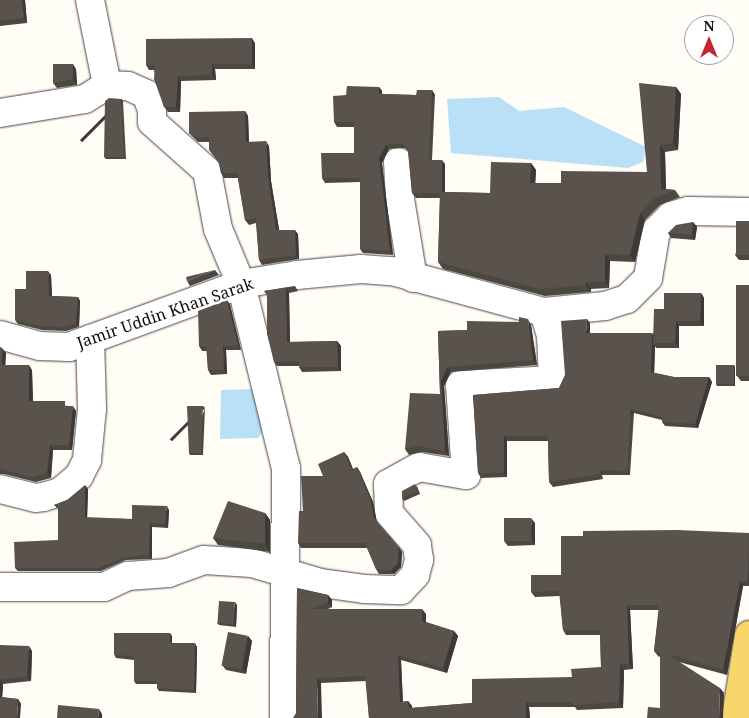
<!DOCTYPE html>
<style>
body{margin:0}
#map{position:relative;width:749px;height:718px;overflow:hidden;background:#fffdf5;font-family:"Noto Serif",serif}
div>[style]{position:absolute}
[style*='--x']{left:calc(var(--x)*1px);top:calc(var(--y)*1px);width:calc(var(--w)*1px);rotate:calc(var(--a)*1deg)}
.water>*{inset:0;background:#b9e0f7}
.roads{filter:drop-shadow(0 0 1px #444) drop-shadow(0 0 1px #444)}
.minor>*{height:28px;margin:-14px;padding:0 14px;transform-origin:14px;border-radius:14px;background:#fff}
.major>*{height:28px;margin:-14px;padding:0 14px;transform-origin:14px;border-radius:14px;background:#f9d66b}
.wall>*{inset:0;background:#4d4742}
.shaded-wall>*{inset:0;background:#3f3936;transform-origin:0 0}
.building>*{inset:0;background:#5a524d;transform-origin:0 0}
span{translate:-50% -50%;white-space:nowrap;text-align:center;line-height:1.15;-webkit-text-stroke:5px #fff;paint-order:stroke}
.street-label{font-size:16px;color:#111}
.north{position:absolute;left:684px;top:15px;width:50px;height:50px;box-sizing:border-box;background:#fff;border:1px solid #a0a0a0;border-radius:50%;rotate:0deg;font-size:14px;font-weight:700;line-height:20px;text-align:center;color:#111}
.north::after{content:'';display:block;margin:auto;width:18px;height:22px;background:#c4262e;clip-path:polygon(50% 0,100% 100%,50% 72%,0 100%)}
</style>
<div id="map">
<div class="water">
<div style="clip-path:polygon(499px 97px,519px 111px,564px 107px,646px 147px,643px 162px,628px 168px,451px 153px,447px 99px)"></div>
<div style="clip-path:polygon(258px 389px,262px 433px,258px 438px,220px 439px,221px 390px)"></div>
</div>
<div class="roads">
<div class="minor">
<div style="--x:90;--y:0;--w:87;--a:78.7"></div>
<div style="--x:107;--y:85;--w:21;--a:3"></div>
<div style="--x:128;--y:86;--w:20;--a:24"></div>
<div style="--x:146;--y:94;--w:17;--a:69"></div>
<div style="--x:152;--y:110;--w:12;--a:90"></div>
<div style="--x:152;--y:122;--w:74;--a:41.7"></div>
<div style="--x:207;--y:171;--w:59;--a:79.3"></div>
<div style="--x:218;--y:229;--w:60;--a:67.3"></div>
<div style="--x:241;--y:284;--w:189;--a:76.3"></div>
<div style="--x:286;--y:468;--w:250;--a:90.5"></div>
<div style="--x:0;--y:113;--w:86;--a:-9.4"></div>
<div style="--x:85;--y:99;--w:26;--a:-32"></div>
<div style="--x:398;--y:162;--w:37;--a:87"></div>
<div style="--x:400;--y:199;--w:80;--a:80.7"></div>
<div style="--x:0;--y:335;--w:41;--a:15.4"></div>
<div style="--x:40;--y:346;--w:29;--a:2"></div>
<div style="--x:69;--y:347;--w:183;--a:-20.1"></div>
<div style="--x:241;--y:284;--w:57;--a:-9.1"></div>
<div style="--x:297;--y:275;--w:64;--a:-5.4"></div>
<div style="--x:361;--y:269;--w:31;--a:4"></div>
<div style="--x:392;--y:271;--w:157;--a:15.1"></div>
<div style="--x:544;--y:312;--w:61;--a:-5.6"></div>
<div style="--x:605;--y:306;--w:23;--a:-18"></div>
<div style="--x:627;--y:299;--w:30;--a:-45"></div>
<div style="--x:648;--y:278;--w:48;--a:-80.3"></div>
<div style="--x:656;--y:231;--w:21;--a:-45"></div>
<div style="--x:671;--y:216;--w:18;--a:-16"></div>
<div style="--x:688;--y:211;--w:61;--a:0.9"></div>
<div style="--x:0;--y:489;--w:36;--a:14"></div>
<div style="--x:35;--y:498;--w:8;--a:-7"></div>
<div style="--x:43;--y:497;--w:18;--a:-16"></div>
<div style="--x:60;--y:492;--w:25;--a:-40"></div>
<div style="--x:79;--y:476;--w:18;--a:-63"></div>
<div style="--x:87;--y:460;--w:51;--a:-84.4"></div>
<div style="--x:92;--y:409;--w:70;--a:-91.6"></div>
<div style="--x:0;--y:587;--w:104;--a:0"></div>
<div style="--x:104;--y:587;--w:26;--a:-25"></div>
<div style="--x:128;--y:576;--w:40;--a:-4.3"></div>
<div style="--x:168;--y:573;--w:38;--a:-20"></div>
<div style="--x:204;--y:560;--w:48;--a:3.6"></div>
<div style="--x:252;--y:563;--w:72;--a:16.2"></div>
<div style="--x:321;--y:583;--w:43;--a:7.9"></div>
<div style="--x:364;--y:589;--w:37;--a:2"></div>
<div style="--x:401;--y:590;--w:21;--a:-47"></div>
<div style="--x:415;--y:575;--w:16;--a:-75"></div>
<div style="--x:419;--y:560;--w:15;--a:-98"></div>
<div style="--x:417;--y:545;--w:43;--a:-131.2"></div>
<div style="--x:389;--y:513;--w:29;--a:-92"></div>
<div style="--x:388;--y:484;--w:35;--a:-29"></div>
<div style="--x:419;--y:467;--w:48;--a:9.7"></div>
<div style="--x:466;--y:475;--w:90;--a:-93.8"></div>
<div style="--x:460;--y:385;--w:93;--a:-3.1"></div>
<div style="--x:553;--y:380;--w:44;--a:-92.6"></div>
<div style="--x:551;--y:336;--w:25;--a:-106"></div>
</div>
<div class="major">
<div style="--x:736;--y:718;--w:84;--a:-81.1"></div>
</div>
</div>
<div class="wall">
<div style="clip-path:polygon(0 0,25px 0,27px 23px,0 26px)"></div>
<div style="clip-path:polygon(255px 43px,255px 69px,215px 69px,216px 80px,181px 81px,180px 112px,168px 112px,164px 107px,154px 70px,149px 70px,146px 65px)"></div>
<div style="clip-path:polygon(76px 69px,77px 85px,57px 88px,53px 83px)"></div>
<div style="clip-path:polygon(379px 87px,382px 91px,382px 94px,416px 95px,432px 90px,435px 95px,432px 160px,445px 164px,445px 192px,490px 193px,531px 163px,536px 170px,535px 183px,561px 183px,647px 172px,676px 87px,681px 94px,678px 150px,665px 152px,666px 189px,675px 190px,680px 197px,660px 205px,645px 220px,635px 262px,610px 261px,609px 288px,591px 289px,591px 292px,545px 296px,443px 269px,438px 262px,440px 198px,416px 198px,412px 193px,408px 151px,405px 148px,389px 149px,382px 163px,393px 255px,363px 253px,360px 249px,360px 182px,325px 183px,322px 178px,354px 153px,354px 127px,337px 127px,334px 122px,346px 95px)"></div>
<div style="clip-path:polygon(121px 99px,123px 101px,126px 159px,106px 159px,104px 157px)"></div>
<div style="clip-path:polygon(245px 111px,248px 116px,249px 142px,269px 146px,271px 181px,279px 230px,298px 234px,299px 259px,262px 265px,259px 260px,256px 223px,249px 225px,245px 220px,238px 178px,224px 178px,221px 173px,219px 164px,209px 142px,198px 142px,189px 133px)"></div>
<div style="clip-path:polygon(749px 221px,749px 260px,739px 260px,735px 255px)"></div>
<div style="clip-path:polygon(693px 222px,697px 227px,695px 240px,671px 238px,668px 233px)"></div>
<div style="clip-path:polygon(215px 270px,219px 275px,190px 286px,187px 281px)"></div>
<div style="clip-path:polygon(51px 275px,52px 296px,78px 297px,80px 301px,79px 327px,66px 331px,42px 330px,18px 324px,15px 320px,26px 289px)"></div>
<div style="clip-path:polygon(749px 285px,749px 381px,741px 381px,737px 376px)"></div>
<div style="clip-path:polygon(295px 286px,298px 291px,289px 293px,290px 342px,337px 341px,341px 346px,341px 371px,302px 372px,299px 367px,299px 366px,277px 366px,274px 362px,267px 295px,264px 291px)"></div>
<div style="clip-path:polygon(701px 293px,704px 298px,704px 326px,679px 326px,679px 348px,656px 348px,655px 346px,654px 373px,674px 377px,709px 377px,712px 382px,698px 428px,665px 426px,662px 422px,662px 420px,634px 413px,630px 475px,602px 475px,603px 479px,553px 487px,549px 482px,548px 441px,507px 441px,507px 477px,481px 478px,478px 473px,473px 395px,559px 388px,590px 323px,590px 333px,653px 334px,664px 309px)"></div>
<div style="clip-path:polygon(227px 300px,230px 305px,241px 350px,226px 350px,227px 374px,211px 375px,208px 370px,207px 351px,202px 351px,199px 346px)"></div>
<div style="clip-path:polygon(531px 325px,537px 365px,451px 372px,444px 386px,449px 456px,422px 452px,409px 455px,405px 449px,440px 394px,438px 331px,467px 330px)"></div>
<div style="clip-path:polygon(0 347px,6px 353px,5px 365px,32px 370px,33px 401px,68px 406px,76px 411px,72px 450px,53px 450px,51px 478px,36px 482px,4px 474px,0 474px)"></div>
<div style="clip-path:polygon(734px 365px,735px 367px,735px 386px,717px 386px,716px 384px)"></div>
<div style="clip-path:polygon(205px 408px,203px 455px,190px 455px,189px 453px)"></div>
<div style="clip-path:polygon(344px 452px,348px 457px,353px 469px,357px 467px,360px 472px,373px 502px,377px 522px,402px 552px,401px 567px,394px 574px,379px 574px,376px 569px,367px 548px,301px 548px,298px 543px,323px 476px)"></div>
<div style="clip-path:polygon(417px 486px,420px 494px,404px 501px,402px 498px)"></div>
<div style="clip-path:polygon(88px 489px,87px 518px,132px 519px,169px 510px,168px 528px,152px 527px,152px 559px,126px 560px,101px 571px,18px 571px,15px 568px,58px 540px,58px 509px,54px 505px,67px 500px)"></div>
<div style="clip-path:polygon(265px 513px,270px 520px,270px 552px,218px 545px,213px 538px)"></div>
<div style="clip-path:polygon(535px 523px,535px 545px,508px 546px,504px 541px)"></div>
<div style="clip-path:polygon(749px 533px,749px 586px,743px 586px,727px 675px,679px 662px,724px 693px,660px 708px,660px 657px,658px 656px,654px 651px,659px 610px,630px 610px,633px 669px,624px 670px,623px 708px,577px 710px,575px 707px,529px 707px,530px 718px,369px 718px,366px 681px,321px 683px,296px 713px,297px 588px,328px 595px,332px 600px,332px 607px,328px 609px,426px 614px,426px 622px,454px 631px,458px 636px,447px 673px,401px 660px,403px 702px,408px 701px,412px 706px,412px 708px,472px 703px,572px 677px,601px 667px,600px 635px,566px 635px,563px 630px,560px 596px,535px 597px,531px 592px,561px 575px)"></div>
<div style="clip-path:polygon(237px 605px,236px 627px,219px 625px,217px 623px)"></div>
<div style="clip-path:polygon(172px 636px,172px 643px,197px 647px,196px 693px,159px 691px,157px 688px,157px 684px,136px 684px,134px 681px,134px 660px,116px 658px,114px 654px)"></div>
<div style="clip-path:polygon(248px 636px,252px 641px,246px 674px,226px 670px,222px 665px)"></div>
<div style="clip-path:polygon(0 645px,32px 651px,31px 681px,3px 684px,2px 697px,18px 699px,21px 704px,0 718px)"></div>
</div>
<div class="shaded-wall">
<div style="clip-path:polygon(22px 0,25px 0,27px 23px,24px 18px)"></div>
<div style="clip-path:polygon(252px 38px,255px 43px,255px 69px,252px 64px)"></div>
<div style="clip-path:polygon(73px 64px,76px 69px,77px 85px,73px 79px)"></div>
<div style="clip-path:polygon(212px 64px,215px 69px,216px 80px,212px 75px)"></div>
<div style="clip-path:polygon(178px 76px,181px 81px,180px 112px,176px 107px)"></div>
<div style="clip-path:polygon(379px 87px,382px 91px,382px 99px,379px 94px)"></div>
<div style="clip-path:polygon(676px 87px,681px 94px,678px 150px,673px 143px)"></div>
<div style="left:432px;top:90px;width:6px;height:70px;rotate:59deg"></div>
<div style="left:121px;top:99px;width:3px;height:58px;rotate:45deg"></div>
<div style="clip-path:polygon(245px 111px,248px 116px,249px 147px,246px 142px)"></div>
<div style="clip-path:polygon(266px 141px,269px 146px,271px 181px,280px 235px,276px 230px,268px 176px)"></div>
<div style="clip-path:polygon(386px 145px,389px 149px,382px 163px,393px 255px,390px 251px,379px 158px)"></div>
<div style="clip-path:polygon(660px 145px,665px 152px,666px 194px,661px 189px)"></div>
<div style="clip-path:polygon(442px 160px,445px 164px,445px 198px,442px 193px)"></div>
<div style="clip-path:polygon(531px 163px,536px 170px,535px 190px,530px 183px)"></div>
<div style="clip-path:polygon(640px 213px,645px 220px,635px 262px,630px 255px)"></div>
<div style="clip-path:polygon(693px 222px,697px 227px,695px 240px,692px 235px)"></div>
<div style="clip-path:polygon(295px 230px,298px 234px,299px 259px,296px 255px)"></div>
<div style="clip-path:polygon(605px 254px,610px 261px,609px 288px,605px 281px)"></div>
<div style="clip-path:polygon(48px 271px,51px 275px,52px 300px,49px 296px)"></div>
<div style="clip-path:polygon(586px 282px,591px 289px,591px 292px,586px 285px)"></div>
<div style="clip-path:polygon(286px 288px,289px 293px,290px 347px,287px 342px)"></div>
<div style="clip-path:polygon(701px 293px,704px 298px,704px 326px,700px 321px)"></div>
<div style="clip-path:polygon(78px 297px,80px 301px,79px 327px,76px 323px)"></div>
<div style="clip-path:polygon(227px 300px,230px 305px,241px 350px,238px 345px)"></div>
<div style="clip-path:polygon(528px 319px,531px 325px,537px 365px,533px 360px)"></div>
<div style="clip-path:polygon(587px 319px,590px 323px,590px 337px,586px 333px)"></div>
<div style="clip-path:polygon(676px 321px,679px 326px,679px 348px,675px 343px)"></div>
<div style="clip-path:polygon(652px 333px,655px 337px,653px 343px,655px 346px,654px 377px,651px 372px)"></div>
<div style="clip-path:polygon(337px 341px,341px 346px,341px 371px,338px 367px)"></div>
<div style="clip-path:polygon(223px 346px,226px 350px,227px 374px,224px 370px)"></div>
<div style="clip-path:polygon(2px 348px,6px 353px,5px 370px,2px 365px)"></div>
<div style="clip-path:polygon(29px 365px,32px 370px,33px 406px,29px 401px)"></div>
<div style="clip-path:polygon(734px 365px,735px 367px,735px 386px,734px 384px)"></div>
<div style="clip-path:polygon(447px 367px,451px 372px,444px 386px,449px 456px,445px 451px,441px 381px)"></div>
<div style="clip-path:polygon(709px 377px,712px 382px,698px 428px,695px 424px)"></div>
<div style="clip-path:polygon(73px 406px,76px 411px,72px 450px,69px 445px)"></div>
<div style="left:203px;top:406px;width:3px;height:47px;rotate:45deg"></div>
<div style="left:631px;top:409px;width:5px;height:62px;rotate:53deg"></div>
<div style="clip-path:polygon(504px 436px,507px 441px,507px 477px,504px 473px)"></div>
<div style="clip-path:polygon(50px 445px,53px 450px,51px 478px,47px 473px)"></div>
<div style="clip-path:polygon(344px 452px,348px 457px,355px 474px,352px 470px)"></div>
<div style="clip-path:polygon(357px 467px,360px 472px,373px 502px,377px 523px,374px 518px)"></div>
<div style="clip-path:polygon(85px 485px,88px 489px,87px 521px,85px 517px)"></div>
<div style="clip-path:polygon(167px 506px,169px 510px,168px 528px,165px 524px)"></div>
<div style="clip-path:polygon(265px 513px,270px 520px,270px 552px,265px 544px)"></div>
<div style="clip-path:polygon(531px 518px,535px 523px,535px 545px,532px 540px)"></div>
<div style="clip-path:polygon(150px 523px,152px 527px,152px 559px,149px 555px)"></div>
<div style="clip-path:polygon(399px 547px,402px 552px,401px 567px,394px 574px,391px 570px)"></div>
<div style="clip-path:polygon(749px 552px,749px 583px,748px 581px)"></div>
<div style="clip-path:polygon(740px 581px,743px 586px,727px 675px,723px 670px)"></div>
<div style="clip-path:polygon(328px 595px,332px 600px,332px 607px,328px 602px)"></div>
<div style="clip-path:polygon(235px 602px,237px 605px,236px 627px,234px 624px)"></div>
<div style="clip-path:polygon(627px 605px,630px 610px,633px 669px,629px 664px)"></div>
<div style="clip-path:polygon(422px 609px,426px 614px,426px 627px,422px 621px)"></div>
<div style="clip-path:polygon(454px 631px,458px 636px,447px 673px,443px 668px)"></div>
<div style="clip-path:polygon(170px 633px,172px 636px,172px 646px,170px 643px)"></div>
<div style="clip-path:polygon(248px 636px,252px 641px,246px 674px,243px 668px)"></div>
<div style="clip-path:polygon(195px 643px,197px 647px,196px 693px,194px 690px)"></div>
<div style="clip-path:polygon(29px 646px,32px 651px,31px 681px,27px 676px)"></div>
<div style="clip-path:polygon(398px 655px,401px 660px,403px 707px,400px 702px)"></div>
<div style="clip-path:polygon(620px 664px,624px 670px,623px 708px,619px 702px)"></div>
<div style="clip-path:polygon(317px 678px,321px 683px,322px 718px,318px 718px)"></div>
<div style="clip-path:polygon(0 680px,3px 684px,2px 702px,0 699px)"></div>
<div style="clip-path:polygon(720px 688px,724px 693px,723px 718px,719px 718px)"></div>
<div style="clip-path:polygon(18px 699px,21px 704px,20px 718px,17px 718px)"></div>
<div style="clip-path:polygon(408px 701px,412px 706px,413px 714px,409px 708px)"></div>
<div style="clip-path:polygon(526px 702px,529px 707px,530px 718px,526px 718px)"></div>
<div style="clip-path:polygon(99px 709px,102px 714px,102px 718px,98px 718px)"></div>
</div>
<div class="building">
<div style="clip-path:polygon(0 0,22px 0,24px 18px,0 21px)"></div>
<div style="clip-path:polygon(252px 38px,252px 64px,212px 64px,212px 75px,178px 76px,176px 107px,164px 107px,154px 79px,155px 65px,146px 65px,146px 39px)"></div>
<div style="clip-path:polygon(53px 64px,73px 64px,73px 79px,53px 83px)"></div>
<div style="clip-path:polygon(639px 83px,676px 87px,673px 143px,660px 145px,661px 189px,675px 190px,655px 198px,640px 213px,630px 255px,605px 254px,605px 281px,586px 282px,586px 285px,540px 289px,438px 262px,440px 192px,490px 193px,491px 162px,531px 163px,530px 183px,561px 183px,561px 171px,647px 172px)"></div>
<div style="clip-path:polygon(347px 86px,379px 87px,379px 94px,416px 95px,417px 90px,432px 90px,429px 160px,442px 160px,442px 192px,440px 192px,440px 193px,412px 193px,408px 149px,401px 143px,386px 145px,379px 158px,390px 251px,360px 249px,360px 178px,322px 178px,321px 153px,354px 153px,354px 122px,334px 122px,333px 96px,346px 95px)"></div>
<div style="clip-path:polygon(109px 98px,121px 99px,124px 157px,104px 157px,105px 101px)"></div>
<div style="clip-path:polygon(245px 111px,246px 142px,266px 141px,268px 176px,276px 230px,295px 230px,296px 255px,259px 260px,256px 218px,245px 220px,237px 173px,221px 173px,219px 163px,209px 150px,209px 137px,195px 137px,189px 133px,189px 112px)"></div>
<div style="left:749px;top:221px;width:34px;height:13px;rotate:90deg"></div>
<div style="clip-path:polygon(693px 222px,692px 235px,668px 233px,676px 225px)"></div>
<div style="clip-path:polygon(215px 270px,187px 281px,186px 277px)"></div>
<div style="clip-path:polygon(26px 271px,48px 271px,49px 296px,78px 297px,76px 323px,64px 327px,40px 326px,15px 320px,15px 289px,26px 289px)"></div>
<div style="left:736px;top:285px;width:13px;height:91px"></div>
<div style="clip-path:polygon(295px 286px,286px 288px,287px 342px,337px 341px,338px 367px,299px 367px,299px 361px,274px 362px,267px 334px,267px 291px,264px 291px)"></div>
<div style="clip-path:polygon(664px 293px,701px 293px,700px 321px,676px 321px,675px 343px,653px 343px,654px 309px,664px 309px)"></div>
<div style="clip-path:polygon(227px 300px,238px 345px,223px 346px,224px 370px,208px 370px,206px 346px,199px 346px,198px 311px)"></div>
<div style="clip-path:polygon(519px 317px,528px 319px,533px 360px,447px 367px,441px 381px,445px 451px,418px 446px,405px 449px,410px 393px,440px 394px,438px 331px,467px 330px,467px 321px,519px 322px)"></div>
<div style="clip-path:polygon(587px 319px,586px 333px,652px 333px,651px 372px,674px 377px,709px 377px,695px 424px,662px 422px,662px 417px,631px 409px,627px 471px,599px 470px,600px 474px,549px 482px,548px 436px,504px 436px,504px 473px,478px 473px,473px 395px,559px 388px,565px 375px,561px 321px)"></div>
<div style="clip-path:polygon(0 347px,2px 348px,2px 365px,29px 365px,29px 401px,65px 401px,65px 406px,73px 406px,69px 445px,50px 445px,47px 473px,32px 477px,0 469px)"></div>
<div style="left:716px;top:365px;width:18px;height:19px"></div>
<div style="clip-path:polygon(187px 406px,203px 406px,201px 453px,189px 453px)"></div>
<div style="clip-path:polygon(344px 452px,352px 470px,357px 467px,370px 498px,374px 518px,399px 547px,398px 563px,391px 570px,376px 569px,365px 543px,298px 543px,299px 511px,303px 511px,301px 476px,323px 476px,318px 464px)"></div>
<div style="clip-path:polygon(415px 484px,418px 491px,402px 498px,402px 491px)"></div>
<div style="clip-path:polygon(85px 485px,85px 517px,132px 519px,132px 505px,167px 506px,165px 524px,150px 523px,149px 555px,124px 557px,98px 568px,15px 568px,14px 542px,58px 540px,58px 505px,54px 505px,67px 500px)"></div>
<div style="clip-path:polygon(228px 501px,265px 513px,265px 544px,213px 538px)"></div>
<div style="left:504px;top:518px;width:27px;height:23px"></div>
<div style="clip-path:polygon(677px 530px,749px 533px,748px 581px,740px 581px,723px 670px,667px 654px,720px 688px,719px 718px,647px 718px,648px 707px,660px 708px,660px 652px,654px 651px,659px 605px,627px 605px,629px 664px,620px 664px,619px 702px,573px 705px,573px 702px,526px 702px,526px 718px,369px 718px,365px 676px,317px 678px,318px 718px,293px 718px,296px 713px,297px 588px,328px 595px,328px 602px,310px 609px,422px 609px,422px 621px,454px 631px,443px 668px,398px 655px,400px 702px,408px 701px,409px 708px,472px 703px,472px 679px,572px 677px,571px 669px,601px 667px,600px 630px,563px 630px,559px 591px,531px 592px,531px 575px,561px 575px,561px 536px,583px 536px,583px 531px)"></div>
<div style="left:219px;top:601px;width:16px;height:22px;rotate:4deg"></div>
<div style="left:228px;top:632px;width:20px;height:34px;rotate:11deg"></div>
<div style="clip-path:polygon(114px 633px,170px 633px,170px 643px,195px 643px,194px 690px,157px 688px,157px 681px,134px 681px,134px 657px,114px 654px)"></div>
<div style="clip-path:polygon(0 645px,29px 646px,27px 676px,0 680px)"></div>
<div style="clip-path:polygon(0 697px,18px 699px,17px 718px,19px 718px,0 718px)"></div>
<div style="clip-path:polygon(58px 705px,99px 709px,98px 718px,57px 718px)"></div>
</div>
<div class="street-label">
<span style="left:165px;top:313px;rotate:-19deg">Jamir Uddin Khan Sarak</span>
</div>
<div class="north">N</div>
</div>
